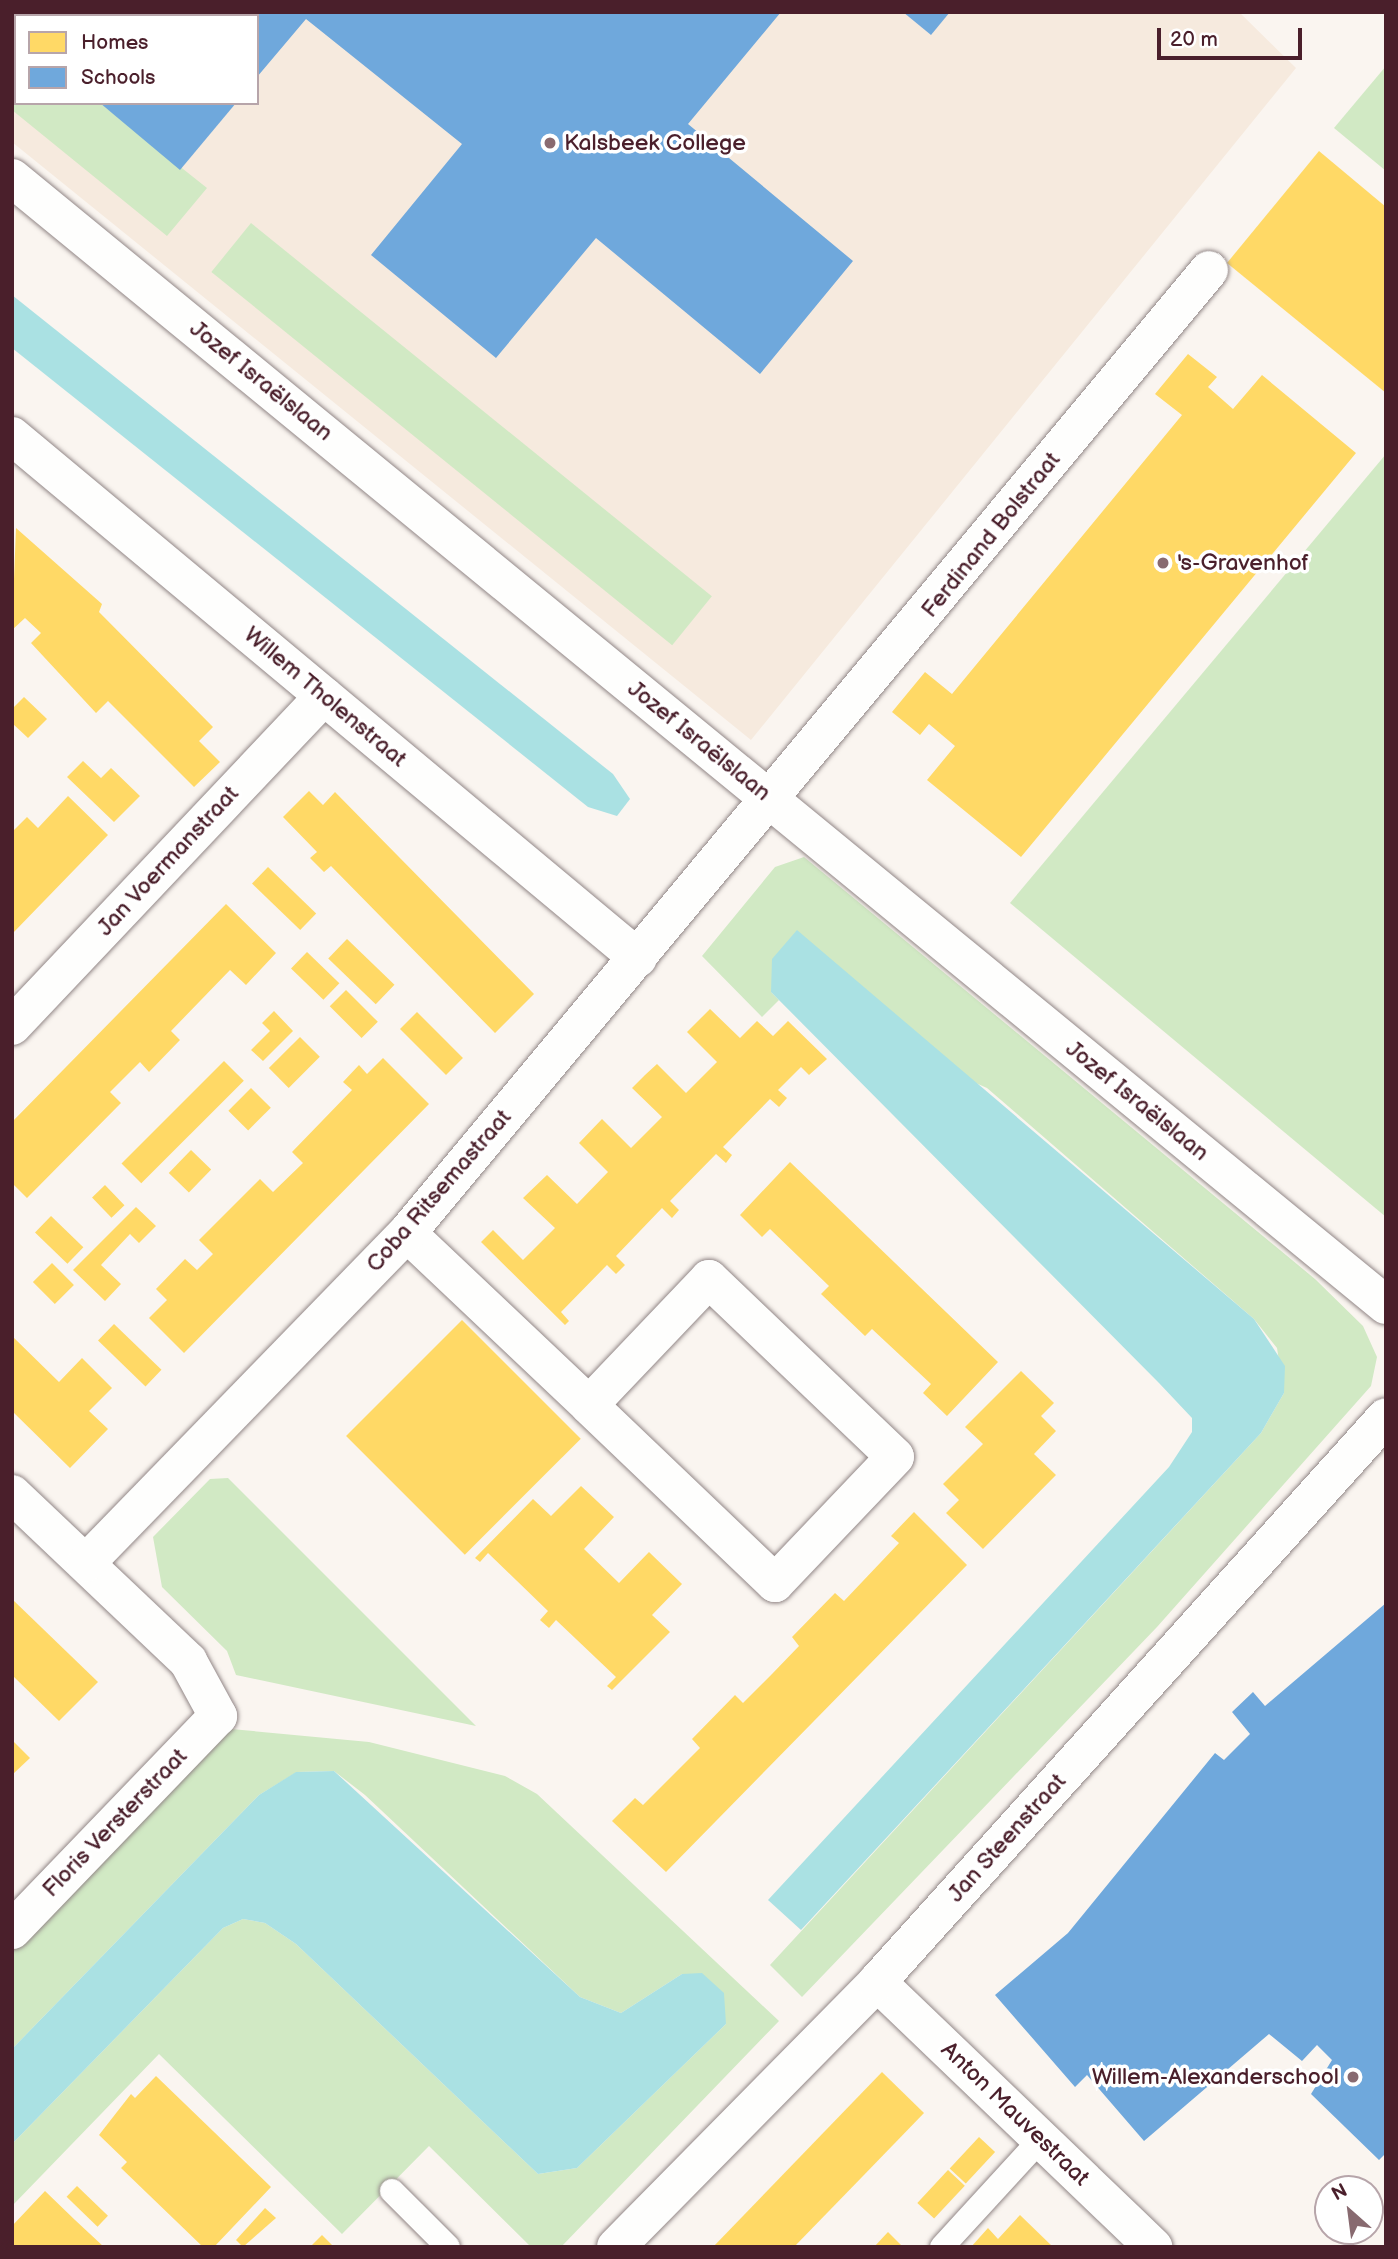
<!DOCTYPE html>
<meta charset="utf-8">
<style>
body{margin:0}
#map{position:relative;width:1398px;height:2259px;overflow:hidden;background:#faf5f0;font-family:"Balsamiq Sans",sans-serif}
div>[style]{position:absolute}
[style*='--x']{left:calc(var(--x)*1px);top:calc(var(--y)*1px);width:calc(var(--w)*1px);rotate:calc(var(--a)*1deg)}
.built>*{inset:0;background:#f6eade}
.green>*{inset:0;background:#d1e9c4;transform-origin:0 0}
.water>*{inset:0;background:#aae1e3}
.homes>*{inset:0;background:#ffd966;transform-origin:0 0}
.schools>*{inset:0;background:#6fa8dc}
.roads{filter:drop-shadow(0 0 2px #928787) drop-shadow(0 0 2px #928787)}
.service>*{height:24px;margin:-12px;padding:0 12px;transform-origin:12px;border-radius:12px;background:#fefefd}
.minor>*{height:38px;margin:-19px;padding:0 19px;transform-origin:19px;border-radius:19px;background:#fefefd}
.dots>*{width:19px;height:19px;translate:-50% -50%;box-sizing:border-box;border:4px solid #fff;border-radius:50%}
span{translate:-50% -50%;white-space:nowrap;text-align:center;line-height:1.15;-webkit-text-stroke:7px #fff;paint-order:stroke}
.poi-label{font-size:23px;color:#4a1f2b}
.left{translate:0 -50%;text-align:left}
.right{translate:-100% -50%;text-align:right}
.street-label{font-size:23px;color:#4a1f2b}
.frame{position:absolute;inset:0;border:14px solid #4a1f2b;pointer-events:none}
.legend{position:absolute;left:14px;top:14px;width:245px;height:91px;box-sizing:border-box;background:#fff;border:2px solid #b7a5aa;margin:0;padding:9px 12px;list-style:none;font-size:21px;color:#4a1f2b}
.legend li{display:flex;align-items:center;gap:14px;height:35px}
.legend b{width:35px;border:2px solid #b7a5aa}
.north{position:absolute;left:1314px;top:2175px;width:70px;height:70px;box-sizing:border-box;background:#fff;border:2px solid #b7a5aa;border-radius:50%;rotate:332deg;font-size:19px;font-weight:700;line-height:28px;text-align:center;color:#4a1f2b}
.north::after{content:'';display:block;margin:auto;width:24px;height:32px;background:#886a70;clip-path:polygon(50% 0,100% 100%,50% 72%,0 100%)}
.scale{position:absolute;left:1157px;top:28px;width:145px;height:32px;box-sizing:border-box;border:4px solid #4a1f2b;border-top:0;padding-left:9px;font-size:21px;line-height:24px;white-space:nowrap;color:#4a1f2b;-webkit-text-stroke:5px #fff;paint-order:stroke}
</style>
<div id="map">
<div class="built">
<div style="clip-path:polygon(evenodd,12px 12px,1239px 12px,1296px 68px,751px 740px,12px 142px,12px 12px,16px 16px,257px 16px,257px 103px,16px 103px,16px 16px)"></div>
</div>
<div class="green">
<div style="clip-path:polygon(12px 31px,16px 103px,100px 103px,207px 188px,167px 236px,12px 110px)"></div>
<div style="clip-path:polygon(1386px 66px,1386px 171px,1334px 128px)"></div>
<div style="left:251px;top:223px;width:593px;height:63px;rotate:39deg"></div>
<div style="clip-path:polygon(1386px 454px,1386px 1217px,1010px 903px)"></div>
<div style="clip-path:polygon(804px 857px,1315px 1279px,1363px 1326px,1377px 1357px,1371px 1386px,1157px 1627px,802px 1997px,770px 1965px,1261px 1433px,1284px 1393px,1277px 1348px,1254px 1319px,987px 1088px,771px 992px,779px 1000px,762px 1017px,702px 956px,775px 867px)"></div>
<div style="clip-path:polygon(228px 1478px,476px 1726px,236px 1675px,227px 1651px,162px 1587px,153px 1537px,210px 1479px)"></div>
<div style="clip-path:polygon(231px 1729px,369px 1742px,505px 1776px,537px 1794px,779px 2021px,561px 2247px,531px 2247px,429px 2146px,342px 2234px,159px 2054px,12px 2206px,12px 2144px,223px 1928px,243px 1919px,265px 1923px,296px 1944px,538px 2174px,577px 2168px,726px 2024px,682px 1974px,621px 2013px,580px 1997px,365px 1795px,334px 1771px,297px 1772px,259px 1795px,12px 2049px,12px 1951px)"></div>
</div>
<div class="water">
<div style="clip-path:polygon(12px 295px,613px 774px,630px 799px,617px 816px,588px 807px,12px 348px)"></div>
<div style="clip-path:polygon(797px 930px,1254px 1319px,1285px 1366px,1284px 1393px,1261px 1433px,801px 1930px,768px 1900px,1169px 1467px,1192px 1432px,1192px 1418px,1159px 1383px,771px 992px,772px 959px)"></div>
<div style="clip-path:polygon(334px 1771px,580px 1997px,621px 2013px,682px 1974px,702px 1973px,724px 1993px,726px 2024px,577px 2168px,538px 2174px,296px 1944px,265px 1923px,243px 1919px,223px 1928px,12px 2144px,12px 2049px,259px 1795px,296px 1772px)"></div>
</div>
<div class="homes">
<div style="clip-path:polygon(1319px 151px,1386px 207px,1386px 393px,1227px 263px)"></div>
<div style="clip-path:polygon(1188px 354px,1217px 377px,1208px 387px,1233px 409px,1262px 375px,1356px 453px,1021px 857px,927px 780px,955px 746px,929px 724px,920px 735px,892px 712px,925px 672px,952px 694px,1182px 415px,1155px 394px)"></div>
<div style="clip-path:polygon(16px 528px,102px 604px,99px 612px,213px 727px,199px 741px,220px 762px,194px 787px,108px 701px,96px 713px,31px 643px,41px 633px,25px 618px,12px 630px)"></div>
<div style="clip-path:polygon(24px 697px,47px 719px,28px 738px,12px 723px,12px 709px)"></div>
<div style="clip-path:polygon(83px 761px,101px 778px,111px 768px,140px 796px,114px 822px,67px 777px)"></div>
<div style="clip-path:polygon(309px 791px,323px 805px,335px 792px,534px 994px,495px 1033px,331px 866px,324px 872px,310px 858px,317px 852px,283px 817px)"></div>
<div style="clip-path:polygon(68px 796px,108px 835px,12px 934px,12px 832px,27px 817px,38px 828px)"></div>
<div style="left:268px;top:867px;width:67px;height:23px;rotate:44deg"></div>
<div style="clip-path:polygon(226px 904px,276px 953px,246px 985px,230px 970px,171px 1031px,180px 1040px,149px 1072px,140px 1062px,110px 1092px,121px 1103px,27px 1198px,12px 1183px,12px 1122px)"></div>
<div style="left:347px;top:939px;width:66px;height:27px;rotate:44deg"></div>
<div style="left:307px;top:952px;width:45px;height:23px;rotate:44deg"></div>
<div style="left:346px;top:990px;width:45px;height:23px;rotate:45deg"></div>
<div style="clip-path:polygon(710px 1009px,740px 1038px,757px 1021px,773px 1036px,788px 1021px,827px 1059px,809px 1075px,801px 1067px,778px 1090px,787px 1098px,779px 1107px,770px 1099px,723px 1147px,732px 1155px,726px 1163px,716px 1154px,670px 1201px,679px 1210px,672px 1218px,662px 1208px,616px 1256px,625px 1265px,616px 1274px,607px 1265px,561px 1312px,569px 1321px,565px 1325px,481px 1242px,493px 1230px,523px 1260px,555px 1228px,523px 1198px,547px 1175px,577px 1204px,608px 1172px,579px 1143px,602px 1119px,631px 1148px,662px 1117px,632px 1088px,645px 1075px,657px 1064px,686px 1093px,717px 1062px,687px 1032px)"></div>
<div style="clip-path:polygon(274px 1011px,293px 1031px,263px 1061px,251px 1050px,270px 1031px,262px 1023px)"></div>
<div style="left:417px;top:1012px;width:65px;height:24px;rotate:45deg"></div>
<div style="left:300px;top:1037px;width:28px;height:44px;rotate:45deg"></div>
<div style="clip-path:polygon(383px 1058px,429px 1104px,184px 1353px,149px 1318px,167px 1300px,156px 1289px,185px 1259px,197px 1270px,213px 1254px,199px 1240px,260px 1179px,273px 1192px,303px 1163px,292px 1152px,352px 1090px,343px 1082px,359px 1065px,367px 1074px)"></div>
<div style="left:224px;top:1061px;width:28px;height:145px;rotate:45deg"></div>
<div style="left:251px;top:1088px;width:28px;height:32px;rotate:45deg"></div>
<div style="left:191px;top:1150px;width:28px;height:32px;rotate:44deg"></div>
<div style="clip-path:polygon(790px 1162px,998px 1362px,947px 1416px,923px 1393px,931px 1384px,872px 1329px,865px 1336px,821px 1294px,829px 1286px,770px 1229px,762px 1237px,740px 1215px)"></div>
<div style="left:105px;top:1185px;width:28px;height:18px;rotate:46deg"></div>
<div style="clip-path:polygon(136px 1207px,156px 1226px,139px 1243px,130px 1234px,101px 1265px,121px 1284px,105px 1301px,73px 1270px)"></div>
<div style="left:51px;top:1216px;width:45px;height:23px;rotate:44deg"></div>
<div style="left:52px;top:1263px;width:31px;height:27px;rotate:45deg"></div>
<div style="left:462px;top:1320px;width:168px;height:164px;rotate:45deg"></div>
<div style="left:114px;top:1324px;width:66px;height:23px;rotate:44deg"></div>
<div style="clip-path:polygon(12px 1336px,59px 1382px,82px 1358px,112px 1388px,89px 1411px,108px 1429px,70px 1468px,12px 1411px)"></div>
<div style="clip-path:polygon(1021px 1371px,1054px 1403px,1041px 1416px,1056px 1431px,1034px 1454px,1056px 1475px,983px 1549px,946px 1513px,959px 1500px,943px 1484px,983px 1444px,965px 1427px)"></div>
<div style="clip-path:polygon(581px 1486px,614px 1517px,584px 1549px,619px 1583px,649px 1552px,682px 1584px,652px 1615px,670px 1632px,612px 1690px,607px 1686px,616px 1677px,556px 1620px,549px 1628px,540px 1620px,548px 1611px,488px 1553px,480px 1562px,475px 1558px,533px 1499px,551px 1516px)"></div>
<div style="clip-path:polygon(914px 1512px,967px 1565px,666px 1872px,612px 1821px,635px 1798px,643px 1805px,700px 1748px,692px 1739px,735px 1695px,743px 1703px,772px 1674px,799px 1646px,792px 1637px,835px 1593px,844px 1601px,899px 1543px,891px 1536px)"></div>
<div style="clip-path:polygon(12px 1599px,98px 1682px,59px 1721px,12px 1675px)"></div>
<div style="clip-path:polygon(12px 1740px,30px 1758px,12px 1775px)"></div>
<div style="clip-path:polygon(882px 2072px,924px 2113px,863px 2176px,794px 2247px,713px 2247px)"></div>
<div style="clip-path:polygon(156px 2076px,271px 2187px,214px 2247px,203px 2247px,121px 2168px,127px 2162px,99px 2135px,131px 2094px,135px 2098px)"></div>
<div style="left:979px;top:2137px;width:22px;height:43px;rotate:43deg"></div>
<div style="left:948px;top:2170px;width:23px;height:45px;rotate:43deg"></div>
<div style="left:77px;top:2186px;width:43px;height:15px;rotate:44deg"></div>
<div style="clip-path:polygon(45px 2191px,75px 2220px,104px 2247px,12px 2247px,12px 2226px)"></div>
<div style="clip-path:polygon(265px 2208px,276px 2218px,243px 2247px,236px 2240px)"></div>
<div style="clip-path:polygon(1020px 2215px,1053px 2247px,971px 2247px,988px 2228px,998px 2239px)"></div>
<div style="clip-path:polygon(888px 2232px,903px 2247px,874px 2247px)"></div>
<div style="clip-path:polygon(322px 2235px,334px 2247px,310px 2247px)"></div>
</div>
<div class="schools">
<div style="clip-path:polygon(16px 12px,781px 12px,688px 124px,853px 261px,760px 374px,596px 238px,496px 358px,371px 255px,462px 144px,306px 19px,257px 77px,257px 16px)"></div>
<div style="clip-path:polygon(903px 12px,950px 12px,931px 35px)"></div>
<div style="clip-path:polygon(100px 103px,236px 103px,180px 170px)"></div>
<div style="clip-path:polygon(1386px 1603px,1386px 2153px,1379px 2160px,1311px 2094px,1332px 2060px,1317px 2045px,1302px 2061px,1269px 2034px,1144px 2141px,1087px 2075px,1075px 2087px,995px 1995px,1068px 1933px,1215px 1753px,1224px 1760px,1250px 1734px,1232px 1712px,1253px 1692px,1265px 1706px)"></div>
</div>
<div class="roads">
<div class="service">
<div style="--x:392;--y:2191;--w:79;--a:45"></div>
<div style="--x:942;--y:2247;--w:147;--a:-47.5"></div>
</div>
<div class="minor">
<div style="--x:12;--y:178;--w:1777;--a:39.36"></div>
<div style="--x:12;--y:436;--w:815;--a:39.82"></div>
<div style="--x:12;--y:1026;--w:454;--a:-46.6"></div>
<div style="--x:407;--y:1233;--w:250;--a:43.4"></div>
<div style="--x:589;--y:1405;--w:174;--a:-46.4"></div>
<div style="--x:709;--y:1279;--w:257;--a:43.7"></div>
<div style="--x:895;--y:1457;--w:174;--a:133.6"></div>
<div style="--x:775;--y:1583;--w:257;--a:-136.3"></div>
<div style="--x:12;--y:1494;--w:243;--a:43.5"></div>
<div style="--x:188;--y:1661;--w:63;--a:61.4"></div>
<div style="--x:218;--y:1716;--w:297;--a:133.9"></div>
<div style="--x:86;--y:1563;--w:460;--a:-45.8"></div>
<div style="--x:407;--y:1233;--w:1253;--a:-50.21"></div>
<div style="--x:877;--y:1982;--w:383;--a:43.8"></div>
<div style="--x:616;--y:2247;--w:372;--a:-45.4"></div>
<div style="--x:877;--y:1982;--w:760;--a:-47.98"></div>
</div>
</div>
<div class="dots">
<div style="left:550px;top:143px;background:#886a70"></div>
<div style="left:1163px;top:563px;background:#886a70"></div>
<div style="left:1353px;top:2077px;background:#886a70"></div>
</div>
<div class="poi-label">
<span class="left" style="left:564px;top:143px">Kalsbeek College</span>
<span class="left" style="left:1177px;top:563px">'s-Gravenhof</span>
<span class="right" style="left:1339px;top:2077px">Willem-Alexanderschool</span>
</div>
<div class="street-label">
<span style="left:261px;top:381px;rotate:39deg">Jozef Israëlslaan</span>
<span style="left:991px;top:535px;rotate:-51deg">Ferdinand Bolstraat</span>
<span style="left:325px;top:697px;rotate:40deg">Willem Tholenstraat</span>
<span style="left:699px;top:741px;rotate:39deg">Jozef Israëlslaan</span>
<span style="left:168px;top:861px;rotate:-47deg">Jan Voermanstraat</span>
<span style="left:1137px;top:1101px;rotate:39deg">Jozef Israëlslaan</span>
<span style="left:439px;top:1191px;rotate:-49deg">Coba Ritsemastraat</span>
<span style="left:115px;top:1823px;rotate:-46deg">Floris Versterstraat</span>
<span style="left:1007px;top:1838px;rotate:-48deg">Jan Steenstraat</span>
<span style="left:1015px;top:2114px;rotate:44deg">Anton Mauvestraat</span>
</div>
<div class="frame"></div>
<ul class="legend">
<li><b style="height:19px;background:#ffd966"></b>Homes</li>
<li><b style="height:19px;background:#6fa8dc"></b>Schools</li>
</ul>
<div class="north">N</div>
<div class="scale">20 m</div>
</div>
